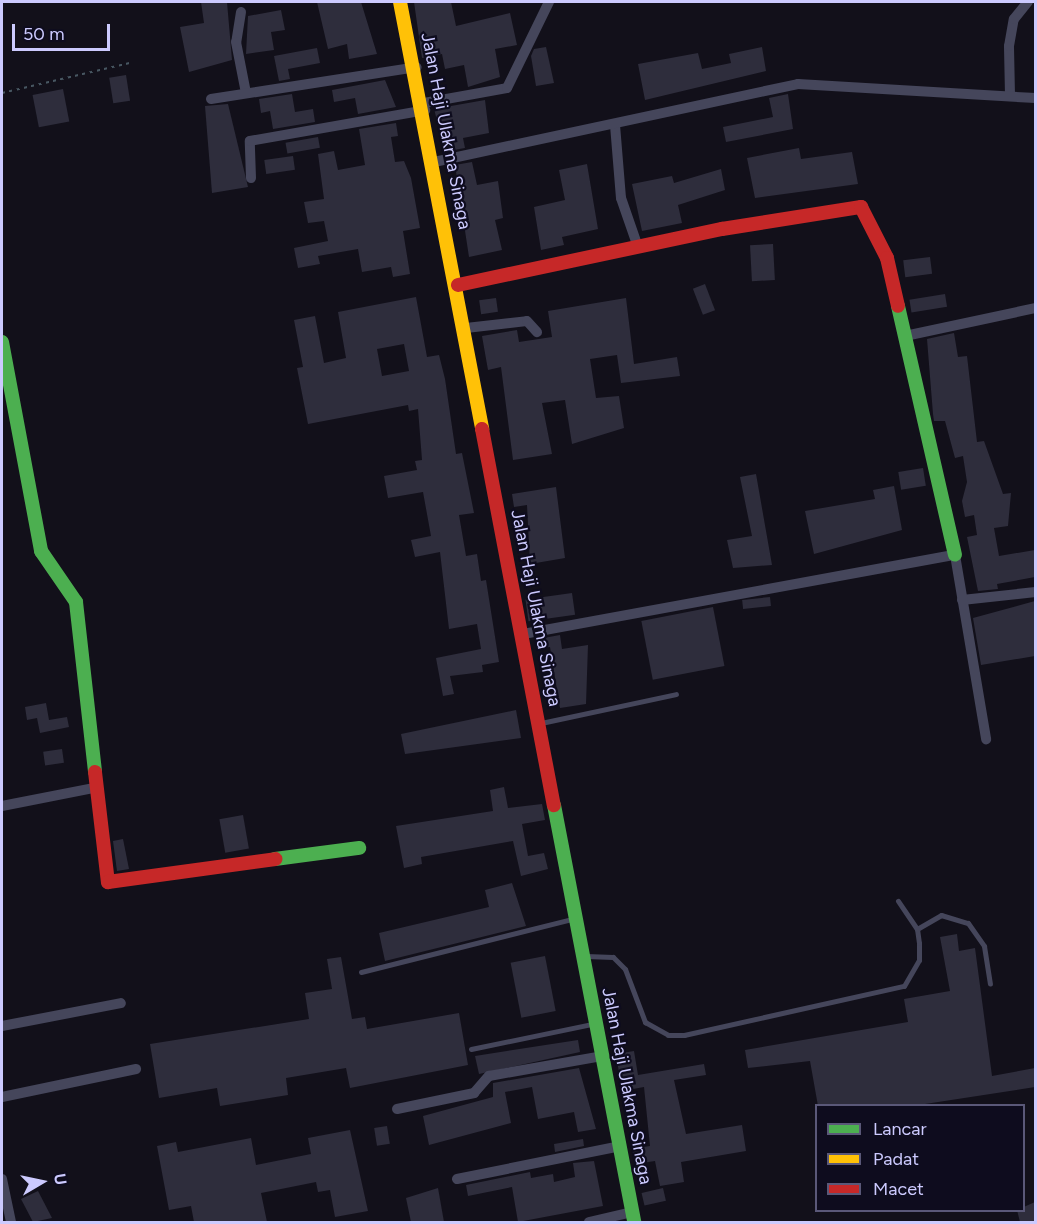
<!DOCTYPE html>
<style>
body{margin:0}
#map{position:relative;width:1037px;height:1224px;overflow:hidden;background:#12101a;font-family:Figtree,sans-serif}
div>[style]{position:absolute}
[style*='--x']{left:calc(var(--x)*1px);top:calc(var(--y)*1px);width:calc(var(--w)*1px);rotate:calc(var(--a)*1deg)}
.building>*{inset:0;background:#2e2d3c;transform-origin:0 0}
.path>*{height:2px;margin-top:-1px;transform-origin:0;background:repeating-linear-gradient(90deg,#475661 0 3px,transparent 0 7.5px)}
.lane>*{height:5px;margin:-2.5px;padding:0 2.5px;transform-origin:2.5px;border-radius:2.5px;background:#45465b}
.street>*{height:10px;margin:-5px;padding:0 5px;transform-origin:5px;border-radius:5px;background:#45465b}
.fast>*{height:14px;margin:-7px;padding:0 7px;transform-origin:7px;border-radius:7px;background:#4caf50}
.slow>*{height:14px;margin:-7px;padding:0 7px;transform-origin:7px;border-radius:7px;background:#ffc107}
.jam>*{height:14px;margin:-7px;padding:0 7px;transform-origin:7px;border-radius:7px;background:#c62828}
span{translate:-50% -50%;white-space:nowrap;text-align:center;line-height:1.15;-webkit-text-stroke:4.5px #0e0c1e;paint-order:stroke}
.street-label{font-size:18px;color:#cccafe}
.frame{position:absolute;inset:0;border:3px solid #cccafe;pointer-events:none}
.legend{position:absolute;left:815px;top:1104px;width:210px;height:108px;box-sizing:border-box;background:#0e0c1e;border:2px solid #5a5878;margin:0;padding:8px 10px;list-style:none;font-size:18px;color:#cccafe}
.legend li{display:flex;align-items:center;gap:12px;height:30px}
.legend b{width:30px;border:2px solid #5a5878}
.north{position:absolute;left:12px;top:1152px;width:60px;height:60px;-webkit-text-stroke:4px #0e0c1e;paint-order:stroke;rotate:81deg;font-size:16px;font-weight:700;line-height:24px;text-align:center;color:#cccafe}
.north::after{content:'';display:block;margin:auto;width:21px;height:27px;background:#cccafe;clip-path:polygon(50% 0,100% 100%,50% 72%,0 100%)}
.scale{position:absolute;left:12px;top:24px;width:98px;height:27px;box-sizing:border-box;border:3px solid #cccafe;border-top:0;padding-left:8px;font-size:18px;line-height:21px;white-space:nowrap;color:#cccafe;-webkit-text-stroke:4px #0e0c1e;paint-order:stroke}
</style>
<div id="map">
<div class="building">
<div style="clip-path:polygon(201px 2px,227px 2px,232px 60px,189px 72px,180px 27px,204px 23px)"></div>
<div style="clip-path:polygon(317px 2px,361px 2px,377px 54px,349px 59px,347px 44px,328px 49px)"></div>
<div style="clip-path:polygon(414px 2px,451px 2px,456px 26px,510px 13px,517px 45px,495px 49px,500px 77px,468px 87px,464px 65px,445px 69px,442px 54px,422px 58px)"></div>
<div style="clip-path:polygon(281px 10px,285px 30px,271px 32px,274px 50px,246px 54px,248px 16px)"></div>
<div style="clip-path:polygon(546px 47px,554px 83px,536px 86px,531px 56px,534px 49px)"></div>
<div style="clip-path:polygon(762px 47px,766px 71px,645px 100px,638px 64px,698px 53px,702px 69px,731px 63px,729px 54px)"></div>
<div style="clip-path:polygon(317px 48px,320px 63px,288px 69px,290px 79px,279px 81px,274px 56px)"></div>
<div style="left:126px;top:75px;width:26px;height:17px;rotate:81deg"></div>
<div style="clip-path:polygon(385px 80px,396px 107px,358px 114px,355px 98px,334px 102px,332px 90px)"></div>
<div style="left:63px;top:89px;width:33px;height:31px;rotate:79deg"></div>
<div style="clip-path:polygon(292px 94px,295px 112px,313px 109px,315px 122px,273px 129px,270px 111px,261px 113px,259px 99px)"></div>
<div style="clip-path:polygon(788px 94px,793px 129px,726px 142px,723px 127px,773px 117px,769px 98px)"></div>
<div style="clip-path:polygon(485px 100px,489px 133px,463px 138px,465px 148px,448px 151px,444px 123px,438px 124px,434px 109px)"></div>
<div style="clip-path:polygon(228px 104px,248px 187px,212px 193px,205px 106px)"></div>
<div style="clip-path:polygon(396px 123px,398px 136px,391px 137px,395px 162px,404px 161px,411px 178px,420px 228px,403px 231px,410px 274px,393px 277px,391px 267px,362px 272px,358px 249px,318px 256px,320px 264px,298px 268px,294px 248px,328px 241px,324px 221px,308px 223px,304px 202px,324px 199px,318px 154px,334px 151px,338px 170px,365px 165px,359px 129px)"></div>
<div style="left:318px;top:137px;width:11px;height:33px;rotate:80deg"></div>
<div style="clip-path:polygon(799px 148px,801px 159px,852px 152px,858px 184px,755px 198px,747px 158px)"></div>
<div style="left:293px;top:156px;width:14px;height:29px;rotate:82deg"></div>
<div style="clip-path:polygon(472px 162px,477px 185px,498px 181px,503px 218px,495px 220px,502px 250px,469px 257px,455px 165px)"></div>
<div style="clip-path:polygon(587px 164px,598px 229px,562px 237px,564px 245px,541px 250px,534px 207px,565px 200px,559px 170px)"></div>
<div style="clip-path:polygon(721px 169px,725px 190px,678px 205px,682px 223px,642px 231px,632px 184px,672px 176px,674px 183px)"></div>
<div style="left:773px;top:244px;width:36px;height:23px;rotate:87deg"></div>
<div style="left:930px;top:257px;width:17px;height:27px;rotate:83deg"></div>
<div style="left:705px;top:284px;width:28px;height:13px;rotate:69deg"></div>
<div style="left:945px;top:294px;width:13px;height:36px;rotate:81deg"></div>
<div style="clip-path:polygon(evenodd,416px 297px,427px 357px,439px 355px,445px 379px,456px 454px,462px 453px,474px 513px,459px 515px,466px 556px,477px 554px,481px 581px,486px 580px,499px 662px,482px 665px,483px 672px,450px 676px,454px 694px,443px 696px,436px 658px,481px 649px,477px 624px,449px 629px,440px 552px,415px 557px,411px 540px,431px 536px,423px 492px,388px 498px,384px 476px,417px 470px,415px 461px,422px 460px,418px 409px,409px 411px,408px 405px,308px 424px,297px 368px,303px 367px,294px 320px,315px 316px,324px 363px,346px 358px,338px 312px,416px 297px,404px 344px,409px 371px,382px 376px,377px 349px,404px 344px)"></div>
<div style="left:496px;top:298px;width:14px;height:17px;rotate:82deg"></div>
<div style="clip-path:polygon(626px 298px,634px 364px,677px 357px,680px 376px,621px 383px,617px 355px,590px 359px,596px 398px,619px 396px,624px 428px,572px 444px,565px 400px,542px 403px,552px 454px,513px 460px,501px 367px,488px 370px,482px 336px,517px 330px,519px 342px,552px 337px,548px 311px)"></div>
<div style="clip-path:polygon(954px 333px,958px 357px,967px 356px,977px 442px,984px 441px,1003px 494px,1011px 493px,1008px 526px,994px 528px,999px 556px,1035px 550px,1035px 577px,997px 584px,998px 589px,978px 591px,967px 537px,977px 535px,974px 515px,965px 517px,962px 501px,967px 482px,963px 456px,955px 458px,945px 421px,934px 421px,933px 414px,927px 339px)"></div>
<div style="left:923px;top:468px;width:18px;height:25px;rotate:81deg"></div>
<div style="clip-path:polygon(756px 474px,772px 565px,733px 568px,727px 540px,752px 536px,740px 477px)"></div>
<div style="clip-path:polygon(894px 486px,902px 530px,814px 554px,805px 511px,875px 499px,873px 490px)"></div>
<div style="clip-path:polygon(556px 487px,565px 558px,530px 564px,527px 505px,514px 507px,512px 494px)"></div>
<div style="left:572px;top:593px;width:22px;height:47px;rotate:82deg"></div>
<div style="left:770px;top:597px;width:9px;height:28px;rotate:84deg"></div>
<div style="clip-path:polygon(1035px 601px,1035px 656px,981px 665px,973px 618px)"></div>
<div style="left:713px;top:607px;width:60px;height:73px;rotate:79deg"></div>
<div style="clip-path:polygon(560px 635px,562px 649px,588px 645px,586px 704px,560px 708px,550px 647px,539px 648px,538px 639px)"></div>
<div style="clip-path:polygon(46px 703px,49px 720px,67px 717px,69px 727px,40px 733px,37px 718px,27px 720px,25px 707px)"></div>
<div style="clip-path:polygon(516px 710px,521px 738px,405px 754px,401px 734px)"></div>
<div style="left:62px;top:749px;width:14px;height:19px;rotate:82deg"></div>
<div style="clip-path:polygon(504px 787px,508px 808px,542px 804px,545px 820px,522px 824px,528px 856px,544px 853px,548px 869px,521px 876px,513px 841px,421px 857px,422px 864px,404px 868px,396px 826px,493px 811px,490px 790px)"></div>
<div style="left:243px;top:815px;width:34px;height:24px;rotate:80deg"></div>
<div style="clip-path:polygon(123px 839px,129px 869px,117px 871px,113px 841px)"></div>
<div style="clip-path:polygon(512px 883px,526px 926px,385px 961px,379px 933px,489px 907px,485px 890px)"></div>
<div style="clip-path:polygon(957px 934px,959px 951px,975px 948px,992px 1076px,1035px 1068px,1035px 1087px,912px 1106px,818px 1106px,810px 1061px,748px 1068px,745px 1050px,908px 1022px,904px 999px,950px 991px,940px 937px)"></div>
<div style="left:545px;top:956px;width:56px;height:35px;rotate:79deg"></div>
<div style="clip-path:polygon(341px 957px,352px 1019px,365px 1017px,367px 1029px,459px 1013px,468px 1065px,350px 1088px,346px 1068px,286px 1078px,288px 1095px,220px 1106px,217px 1088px,159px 1098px,150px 1044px,309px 1019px,305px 993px,332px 989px,327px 959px)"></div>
<div style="clip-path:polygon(578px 1040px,580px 1052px,479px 1074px,475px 1056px)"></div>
<div style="clip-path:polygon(634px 1051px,638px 1075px,704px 1064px,706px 1075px,674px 1080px,686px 1134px,742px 1125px,746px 1151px,681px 1162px,684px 1182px,660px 1186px,655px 1161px,635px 1164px,632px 1149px,650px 1146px,644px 1087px,622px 1091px,616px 1054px)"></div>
<div style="clip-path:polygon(579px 1068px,596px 1129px,578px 1132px,574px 1112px,538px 1119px,532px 1087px,505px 1092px,511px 1123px,429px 1145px,423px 1116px,493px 1097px,493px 1083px)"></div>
<div style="left:387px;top:1126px;width:18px;height:13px;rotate:81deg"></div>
<div style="clip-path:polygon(350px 1130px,368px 1211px,335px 1217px,330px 1190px,318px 1192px,316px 1182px,261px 1193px,267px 1222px,194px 1222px,191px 1206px,169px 1210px,157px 1146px,176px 1142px,178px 1152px,251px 1138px,256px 1165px,311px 1154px,308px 1138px)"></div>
<div style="clip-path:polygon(583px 1139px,584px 1146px,555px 1152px,554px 1144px)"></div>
<div style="clip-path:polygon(594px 1161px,603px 1206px,518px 1222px,512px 1187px,468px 1196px,466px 1185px,530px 1172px,531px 1178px,553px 1174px,554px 1182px,575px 1177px,573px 1163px)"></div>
<div style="clip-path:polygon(438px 1188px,444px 1222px,411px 1222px,406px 1198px)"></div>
<div style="left:663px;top:1188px;width:13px;height:22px;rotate:77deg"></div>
<div style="clip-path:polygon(38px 1191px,52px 1218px,33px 1222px,21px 1199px)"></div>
<div style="clip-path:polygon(1035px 1202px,1035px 1222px,1020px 1222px,1017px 1210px)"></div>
</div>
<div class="path">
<div style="--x:2;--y:93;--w:131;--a:-13.2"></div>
</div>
<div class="lane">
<div style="--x:541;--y:723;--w:138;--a:-12.1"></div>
<div style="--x:917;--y:929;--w:28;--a:-30"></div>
<div style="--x:941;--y:915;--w:28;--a:17"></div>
<div style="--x:968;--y:923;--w:28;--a:55"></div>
<div style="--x:984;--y:946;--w:38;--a:81"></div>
<div style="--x:586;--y:956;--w:27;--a:2"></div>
<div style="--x:613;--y:957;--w:17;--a:45"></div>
<div style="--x:625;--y:969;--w:57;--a:69.3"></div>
<div style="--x:645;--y:1022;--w:26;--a:29"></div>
<div style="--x:668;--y:1035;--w:16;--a:0"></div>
<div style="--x:684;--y:1035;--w:225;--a:-12.6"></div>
<div style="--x:904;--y:986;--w:30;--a:-60"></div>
<div style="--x:919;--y:960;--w:17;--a:-90"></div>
<div style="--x:919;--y:943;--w:14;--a:-98"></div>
<div style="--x:917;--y:929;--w:34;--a:-124"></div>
<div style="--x:361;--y:972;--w:218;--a:-14.1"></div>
<div style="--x:471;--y:1049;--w:124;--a:-11.7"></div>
</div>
<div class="street">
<div style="--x:241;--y:12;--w:30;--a:99"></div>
<div style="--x:236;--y:42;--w:52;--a:78.9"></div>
<div style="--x:1010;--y:95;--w:49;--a:-91.2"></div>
<div style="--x:1009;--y:46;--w:27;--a:-80"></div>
<div style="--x:1014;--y:19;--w:22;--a:-51"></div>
<div style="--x:211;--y:99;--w:208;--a:-8.8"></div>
<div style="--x:424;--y:103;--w:84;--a:-10.2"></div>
<div style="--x:507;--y:88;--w:96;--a:-64"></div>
<div style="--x:615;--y:125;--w:73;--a:85.3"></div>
<div style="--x:621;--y:198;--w:52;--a:70.9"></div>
<div style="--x:434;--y:162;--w:372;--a:-12.1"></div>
<div style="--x:798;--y:84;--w:238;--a:3.4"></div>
<div style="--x:251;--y:178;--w:37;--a:-92"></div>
<div style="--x:250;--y:141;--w:178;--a:-10"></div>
<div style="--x:466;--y:328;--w:61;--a:-6.5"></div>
<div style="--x:527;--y:321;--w:15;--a:48"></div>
<div style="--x:905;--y:336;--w:134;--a:-12.1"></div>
<div style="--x:962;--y:600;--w:74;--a:-6.2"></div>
<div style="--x:523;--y:634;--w:439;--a:-10.4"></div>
<div style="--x:955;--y:555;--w:187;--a:80.4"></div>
<div style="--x:2;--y:806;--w:94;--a:-11.1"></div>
<div style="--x:2;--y:1026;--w:121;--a:-10.9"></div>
<div style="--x:2;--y:1097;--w:137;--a:-11.8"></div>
<div style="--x:397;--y:1109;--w:79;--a:-11.7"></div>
<div style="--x:474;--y:1093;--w:23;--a:-49"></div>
<div style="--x:489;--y:1076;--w:116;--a:-10"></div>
<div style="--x:2;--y:1179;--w:44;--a:78.2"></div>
<div style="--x:457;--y:1179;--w:167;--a:-11.4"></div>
<div style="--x:589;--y:1222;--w:44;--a:-13.1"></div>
</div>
<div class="fast">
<div style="--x:898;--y:306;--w:255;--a:77.1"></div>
<div style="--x:2;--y:342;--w:213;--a:79.4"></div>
<div style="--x:41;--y:551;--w:62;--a:55.5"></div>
<div style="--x:76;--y:602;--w:171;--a:83.6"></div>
<div style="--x:554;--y:805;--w:425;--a:79.1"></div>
<div style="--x:275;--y:859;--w:85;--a:-7.5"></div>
</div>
<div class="slow">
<div style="--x:400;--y:2;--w:435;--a:79.1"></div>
</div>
<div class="jam">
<div style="--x:458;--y:285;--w:270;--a:-12"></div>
<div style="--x:722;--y:229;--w:141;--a:-9"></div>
<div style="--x:861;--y:207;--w:57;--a:63"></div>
<div style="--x:887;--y:258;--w:49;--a:77.1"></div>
<div style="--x:482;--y:429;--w:383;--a:79.2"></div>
<div style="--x:95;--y:772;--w:111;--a:83.3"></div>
<div style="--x:108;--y:882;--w:169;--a:-7.8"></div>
</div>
<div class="street-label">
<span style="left:446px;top:131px;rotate:79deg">Jalan Haji Ulakma Sinaga</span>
<span style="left:536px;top:608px;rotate:79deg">Jalan Haji Ulakma Sinaga</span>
<span style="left:627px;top:1086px;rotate:79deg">Jalan Haji Ulakma Sinaga</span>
</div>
<div class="frame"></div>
<ul class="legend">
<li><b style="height:8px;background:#4caf50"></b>Lancar</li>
<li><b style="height:8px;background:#ffc107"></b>Padat</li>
<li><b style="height:8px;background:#c62828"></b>Macet</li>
</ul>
<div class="north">U</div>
<div class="scale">50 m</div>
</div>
